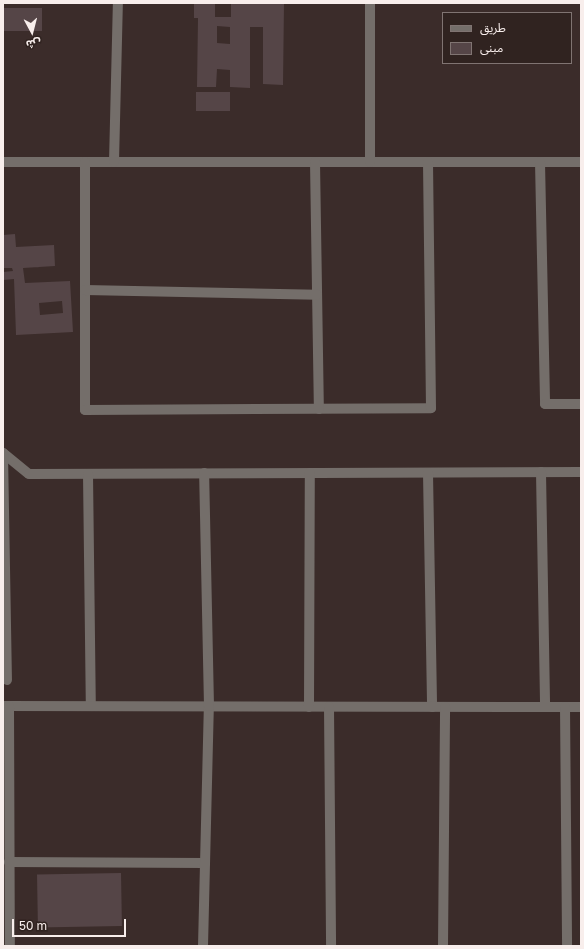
<!DOCTYPE html>
<meta charset="utf-8">
<style>
body{margin:0}
#map{position:relative;width:584px;height:949px;overflow:hidden;background:#3b2c2a;font-family:"Golos Text","Noto Sans Arabic",sans-serif}
div>[style]{position:absolute}
[style*='--x']{left:calc(var(--x)*1px);top:calc(var(--y)*1px);width:calc(var(--w)*1px);rotate:calc(var(--a)*1deg)}
.building>*{inset:0;background:#554547;transform-origin:0 0}
.minor>*{height:10px;margin:-5px;padding:0 5px;transform-origin:5px;border-radius:5px;background:#746e6a}
span{translate:-50% -50%;white-space:nowrap;text-align:center;line-height:1.15;-webkit-text-stroke:4px #302320;paint-order:stroke}
.frame{position:absolute;inset:0;border:4px solid #f8eeec;pointer-events:none}
.legend{position:absolute;left:442px;top:12px;width:130px;height:52px;box-sizing:border-box;background:#302320;border:1px solid #807472;margin:0;padding:5px 7px;list-style:none;font-size:12px;color:#f8eeec}
.legend li{display:flex;align-items:center;gap:8px;height:20px}
.legend b{width:20px;border:1px solid #807472}
.north{position:absolute;left:12px;top:12px;width:40px;height:40px;-webkit-text-stroke:3px #302320;paint-order:stroke;rotate:173deg;font-size:11px;font-weight:700;line-height:16px;text-align:center;color:#f8eeec}
.north::after{content:'';display:block;margin:auto;width:14px;height:18px;background:#f8eeec;clip-path:polygon(50% 0,100% 100%,50% 72%,0 100%)}
.scale{position:absolute;left:12px;top:919px;width:114px;height:18px;box-sizing:border-box;border:2px solid #f8eeec;border-top:0;padding-left:5px;font-size:12px;line-height:14px;white-space:nowrap;color:#f8eeec;-webkit-text-stroke:3px #302320;paint-order:stroke}
</style>
<div id="map">
<div class="building">
<div style="clip-path:polygon(evenodd,194px 3px,215px 3px,215px 17px,231px 17px,231px 3px,284px 3px,283px 85px,263px 84px,263px 27px,250px 27px,250px 88px,230px 87px,230px 70px,217px 69px,216px 87px,197px 87px,198px 18px,194px 18px,194px 3px,217px 26px,230px 27px,230px 44px,217px 43px,217px 26px)"></div>
<div style="left:3px;top:8px;width:39px;height:23px"></div>
<div style="left:196px;top:92px;width:34px;height:19px"></div>
<div style="clip-path:polygon(evenodd,15px 234px,16px 247px,54px 245px,55px 266px,23px 268px,25px 283px,70px 281px,73px 332px,16px 335px,14px 279px,3px 280px,3px 272px,13px 271px,12px 268px,3px 268px,3px 235px,15px 234px,62px 301px,63px 313px,40px 315px,39px 303px,62px 301px)"></div>
<div style="left:121px;top:873px;width:53px;height:84px;rotate:89deg"></div>
</div>
<div class="minor">
<div style="--x:3;--y:162;--w:578;--a:0"></div>
<div style="--x:85;--y:162;--w:248;--a:90"></div>
<div style="--x:85;--y:410;--w:346;--a:-0.3"></div>
<div style="--x:431;--y:408;--w:246;--a:-90.7"></div>
<div style="--x:114;--y:162;--w:159;--a:-88.6"></div>
<div style="--x:315;--y:162;--w:247;--a:89.1"></div>
<div style="--x:370;--y:162;--w:159;--a:-90"></div>
<div style="--x:540;--y:162;--w:242;--a:88.8"></div>
<div style="--x:545;--y:404;--w:36;--a:0"></div>
<div style="--x:85;--y:290;--w:232;--a:1.2"></div>
<div style="--x:3;--y:453;--w:33;--a:39"></div>
<div style="--x:29;--y:474;--w:552;--a:-0.21"></div>
<div style="--x:3;--y:453;--w:227;--a:89"></div>
<div style="--x:541;--y:472;--w:235;--a:89"></div>
<div style="--x:428;--y:473;--w:234;--a:89"></div>
<div style="--x:88;--y:474;--w:232;--a:89.3"></div>
<div style="--x:3;--y:706;--w:578;--a:0.1"></div>
<div style="--x:9;--y:706;--w:240;--a:89.8"></div>
<div style="--x:309;--y:707;--w:234;--a:-89.8"></div>
<div style="--x:329;--y:707;--w:239;--a:89.5"></div>
<div style="--x:565;--y:707;--w:239;--a:89.5"></div>
<div style="--x:9;--y:862;--w:196;--a:0.3"></div>
<div style="--x:203;--y:946;--w:240;--a:-88.6"></div>
<div style="--x:209;--y:706;--w:233;--a:-91.2"></div>
<div style="--x:443;--y:946;--w:239;--a:-89.5"></div>
</div>
<div class="frame"></div>
<ul class="legend">
<li><b style="height:5px;background:#746e6a"></b>طريق</li>
<li><b style="height:11px;background:#554547"></b>مبنى</li>
</ul>
<div class="north">ش</div>
<div class="scale">50 m</div>
</div>
